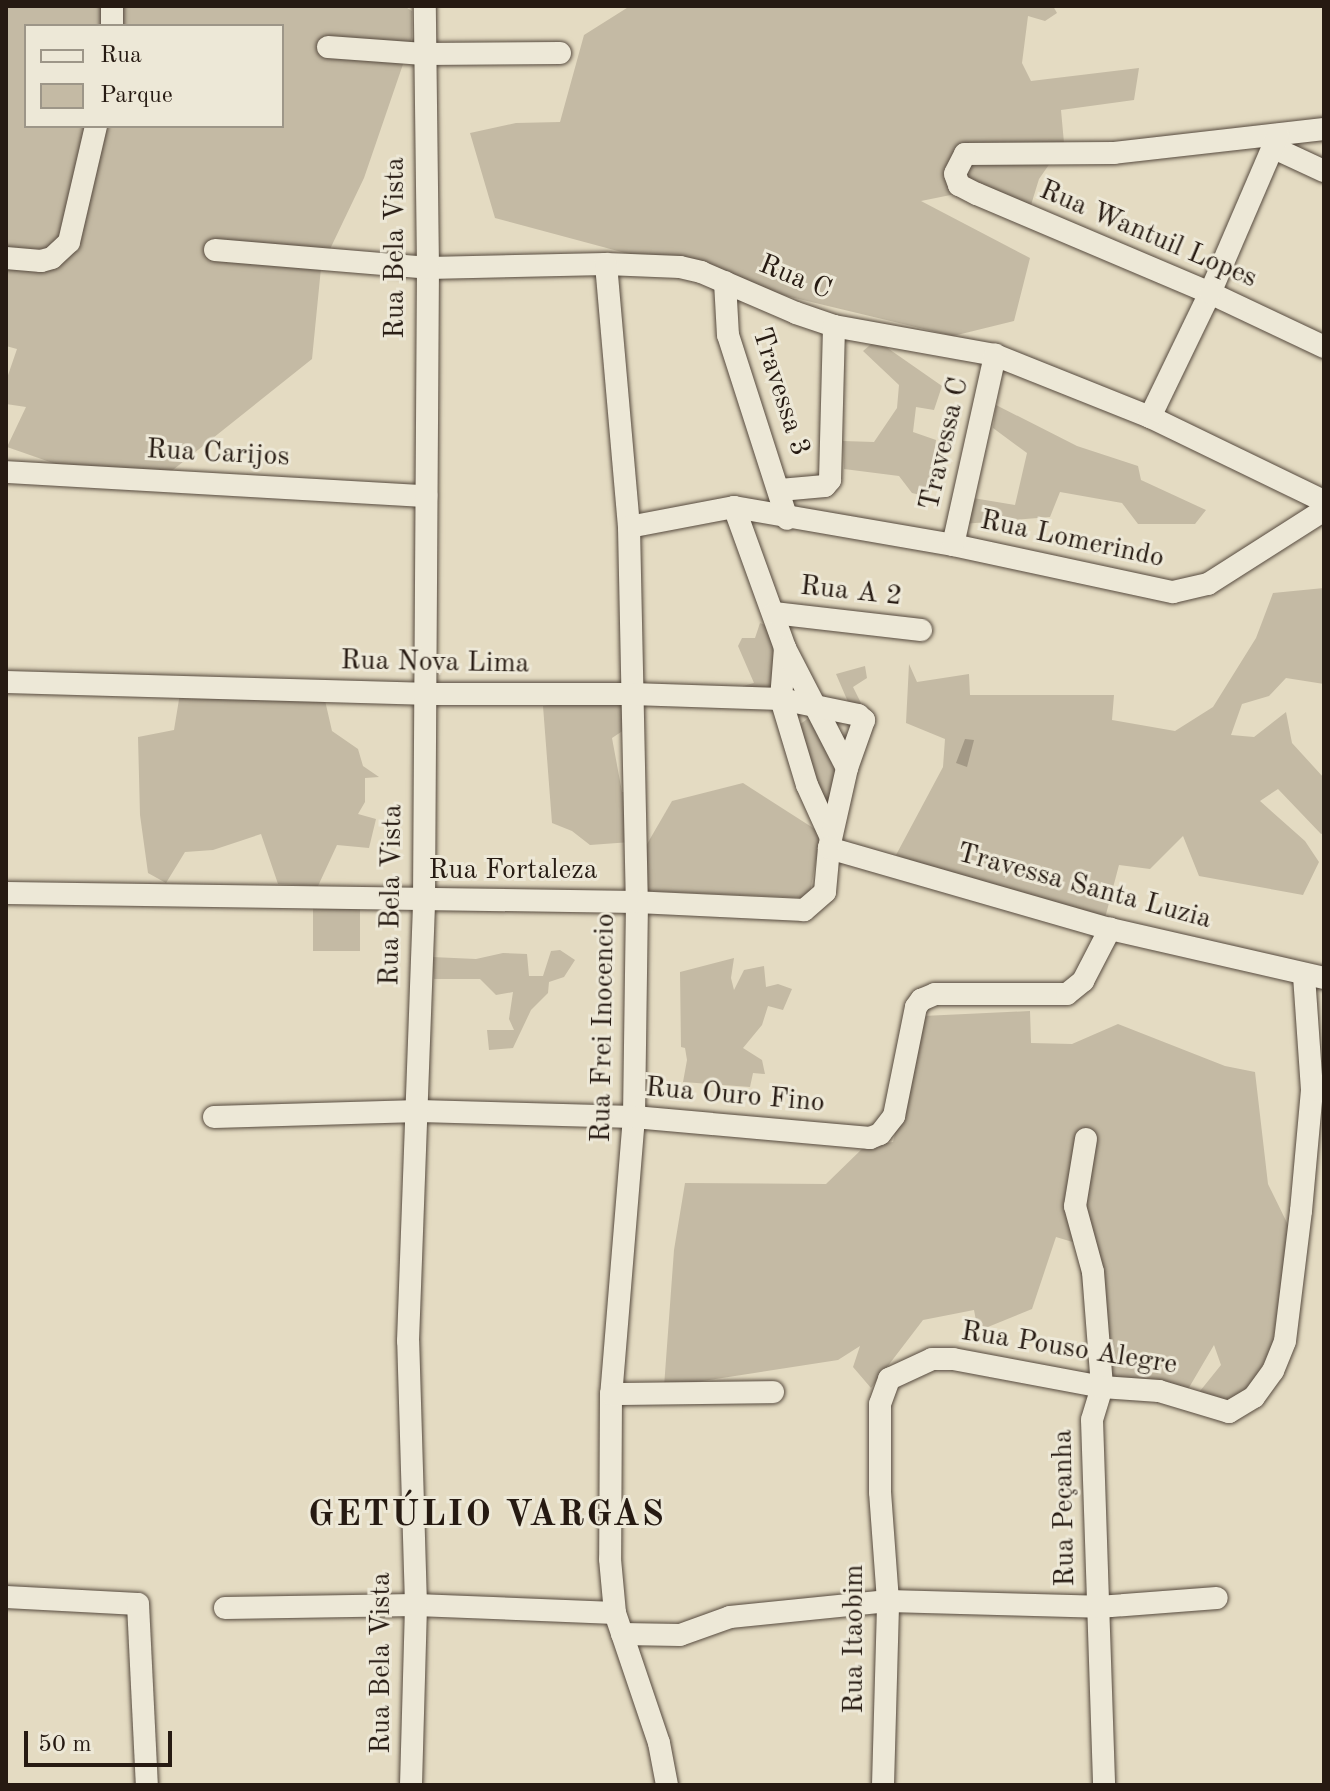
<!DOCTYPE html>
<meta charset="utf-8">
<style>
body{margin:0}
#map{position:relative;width:1330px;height:1791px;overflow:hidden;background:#e4dbc2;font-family:"Old Standard TT",serif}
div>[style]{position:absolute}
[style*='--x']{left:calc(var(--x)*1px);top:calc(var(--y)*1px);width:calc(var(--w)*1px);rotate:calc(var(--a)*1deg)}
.green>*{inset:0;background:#c4baa4;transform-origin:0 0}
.water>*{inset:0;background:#a39986}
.roads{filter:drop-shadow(0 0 2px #564a3e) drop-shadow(0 0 2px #564a3e)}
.minor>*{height:22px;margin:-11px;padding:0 11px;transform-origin:11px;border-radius:11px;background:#ede8d7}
span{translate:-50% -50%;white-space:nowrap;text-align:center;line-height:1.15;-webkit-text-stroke:6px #ede8d7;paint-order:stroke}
.street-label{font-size:28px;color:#261a12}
.district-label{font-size:36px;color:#261a12;font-weight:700;letter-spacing:2px}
.frame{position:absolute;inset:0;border:8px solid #261a12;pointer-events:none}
.legend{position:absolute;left:24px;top:24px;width:260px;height:104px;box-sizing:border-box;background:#ede8d7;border:2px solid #9d9688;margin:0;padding:10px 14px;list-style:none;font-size:24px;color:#261a12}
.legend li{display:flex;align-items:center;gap:16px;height:40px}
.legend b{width:40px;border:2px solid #9d9688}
.scale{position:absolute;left:24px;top:1731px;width:148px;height:36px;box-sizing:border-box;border:4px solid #261a12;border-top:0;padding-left:10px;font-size:24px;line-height:28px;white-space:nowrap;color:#261a12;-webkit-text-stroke:6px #ede8d7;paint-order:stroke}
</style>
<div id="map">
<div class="green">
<div style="clip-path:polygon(evenodd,6px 6px,404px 6px,412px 11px,412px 38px,364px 178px,321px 268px,312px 359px,159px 481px,70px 469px,7px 447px,26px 407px,6px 404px,6px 381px,17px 349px,6px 346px,6px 6px,26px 26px,282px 26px,282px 126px,26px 126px,26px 26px)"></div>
<div style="clip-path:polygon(630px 6px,1053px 6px,1057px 13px,1045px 21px,1028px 16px,1022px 63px,1031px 81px,1139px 68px,1134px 100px,1061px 110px,1064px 143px,1039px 179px,1031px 205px,985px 188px,921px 201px,1030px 258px,1014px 321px,953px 336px,778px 294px,495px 218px,470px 133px,516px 123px,560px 122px,584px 35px)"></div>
<div style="clip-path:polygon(876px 340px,942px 386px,934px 410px,916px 407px,913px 432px,936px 440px,929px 497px,912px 493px,899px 476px,844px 469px,843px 441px,874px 442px,897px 408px,899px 385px,863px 351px)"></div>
<div style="clip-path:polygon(996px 405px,1077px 446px,1138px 466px,1141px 480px,1206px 510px,1195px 524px,1138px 524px,1122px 503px,1060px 492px,1050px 517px,963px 524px,973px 498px,1015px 505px,1027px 453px,993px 428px)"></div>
<div style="clip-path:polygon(1324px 588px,1324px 684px,1286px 678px,1269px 696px,1242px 704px,1231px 735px,1254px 737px,1286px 712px,1292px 743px,1324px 778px,1324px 833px,1321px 834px,1278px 789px,1260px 801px,1305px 841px,1319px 862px,1303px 895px,1199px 876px,1183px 836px,1150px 869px,1119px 865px,1105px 918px,1014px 890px,968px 880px,896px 855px,943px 767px,945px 739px,906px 723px,909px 664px,917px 682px,969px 674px,970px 695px,1114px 695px,1112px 720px,1175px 731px,1213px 707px,1256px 638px,1273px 593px)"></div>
<div style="clip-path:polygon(760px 623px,773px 628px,785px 648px,776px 695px,741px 693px,743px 686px,754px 683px,738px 646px,742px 638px,755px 638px)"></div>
<div style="clip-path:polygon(865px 666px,867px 678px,853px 687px,865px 711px,851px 709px,836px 674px)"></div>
<div style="clip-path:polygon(181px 687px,324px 696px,332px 731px,358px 749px,363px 766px,379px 777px,365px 778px,365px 802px,358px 814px,376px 819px,369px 848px,337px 845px,318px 886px,278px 884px,261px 834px,213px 850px,185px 852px,166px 883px,148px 873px,140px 815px,138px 737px,174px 730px)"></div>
<div style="clip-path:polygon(625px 694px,627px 728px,612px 738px,622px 792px,630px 792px,631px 842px,590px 845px,572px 831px,552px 823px,543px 706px)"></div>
<div style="clip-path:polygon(814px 714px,840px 769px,831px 821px,795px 728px)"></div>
<div style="clip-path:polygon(743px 783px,821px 833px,809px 898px,645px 891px,643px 851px,672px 801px)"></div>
<div style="left:360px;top:908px;width:43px;height:47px;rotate:90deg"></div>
<div style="clip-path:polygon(560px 950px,575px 960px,564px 977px,549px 982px,548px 993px,531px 1010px,513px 1048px,489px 1050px,487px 1030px,514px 1030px,509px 1019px,513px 992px,496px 995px,480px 979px,434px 979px,432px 957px,476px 959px,503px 953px,527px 954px,529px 976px,543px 976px,551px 951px)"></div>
<div style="clip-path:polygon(734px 958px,731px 978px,734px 990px,744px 970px,764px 966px,766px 987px,778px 984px,792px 989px,783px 1010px,768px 1006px,762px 1025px,743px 1048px,762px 1060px,765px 1074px,753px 1073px,750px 1087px,683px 1082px,687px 1060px,685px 1048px,681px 1047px,680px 972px)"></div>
<div style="clip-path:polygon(1030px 1011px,1031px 1043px,1072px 1044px,1118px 1024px,1225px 1066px,1255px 1072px,1268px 1184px,1290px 1229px,1272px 1348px,1248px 1391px,1228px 1405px,1196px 1396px,1221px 1365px,1214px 1345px,1187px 1391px,1107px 1380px,1088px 1326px,1076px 1243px,1056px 1237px,1032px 1309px,978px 1331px,974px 1310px,923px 1320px,871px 1388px,853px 1367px,860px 1346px,838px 1360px,664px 1387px,674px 1250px,685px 1183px,826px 1184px,865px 1146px,893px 1142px,923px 1016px)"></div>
</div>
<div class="water">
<div style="clip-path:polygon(965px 739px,974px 740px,967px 767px,956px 763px)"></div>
</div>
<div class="roads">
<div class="minor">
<div style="--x:112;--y:26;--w:20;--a:-90"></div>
<div style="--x:328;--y:47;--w:96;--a:4.2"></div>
<div style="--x:424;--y:54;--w:136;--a:-0.4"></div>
<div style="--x:1324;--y:129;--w:211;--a:173.5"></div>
<div style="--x:1114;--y:153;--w:149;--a:179.6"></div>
<div style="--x:965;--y:154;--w:22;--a:117"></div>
<div style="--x:955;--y:174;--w:12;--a:70"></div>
<div style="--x:959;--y:185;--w:20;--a:27"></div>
<div style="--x:977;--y:194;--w:253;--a:23"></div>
<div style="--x:1210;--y:293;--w:126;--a:25.3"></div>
<div style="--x:1272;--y:147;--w:57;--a:24.8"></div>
<div style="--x:215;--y:250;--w:214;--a:4.8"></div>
<div style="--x:428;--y:268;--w:178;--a:-1.3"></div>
<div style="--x:606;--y:264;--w:74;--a:2.3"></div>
<div style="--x:680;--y:267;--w:22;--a:13"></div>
<div style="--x:701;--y:272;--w:103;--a:23.3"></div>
<div style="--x:796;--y:313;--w:40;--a:18.9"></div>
<div style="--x:834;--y:326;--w:164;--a:10.2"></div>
<div style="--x:995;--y:355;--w:167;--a:21.8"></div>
<div style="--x:1150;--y:417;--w:193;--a:25.8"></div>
<div style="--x:6;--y:258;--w:35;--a:5"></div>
<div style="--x:41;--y:261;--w:11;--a:-15"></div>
<div style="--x:52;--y:258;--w:23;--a:-43"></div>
<div style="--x:69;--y:242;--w:119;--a:-76.9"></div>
<div style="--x:606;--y:264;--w:264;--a:85"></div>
<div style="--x:629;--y:527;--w:375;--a:88.8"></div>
<div style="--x:637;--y:902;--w:215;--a:90.8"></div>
<div style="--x:634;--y:1117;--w:278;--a:94.7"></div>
<div style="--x:611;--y:1394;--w:165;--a:90.3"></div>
<div style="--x:610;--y:1559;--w:54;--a:84.7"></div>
<div style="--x:615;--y:1613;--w:137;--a:71.3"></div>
<div style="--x:659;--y:1743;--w:43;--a:79.2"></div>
<div style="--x:725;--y:282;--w:53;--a:86.8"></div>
<div style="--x:728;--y:335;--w:193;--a:72.2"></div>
<div style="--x:1150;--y:417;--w:138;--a:-64.2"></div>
<div style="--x:1210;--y:293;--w:172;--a:-66.7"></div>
<div style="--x:6;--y:472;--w:421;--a:3.3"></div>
<div style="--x:780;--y:490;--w:45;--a:-5.1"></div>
<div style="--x:825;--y:486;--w:8;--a:-50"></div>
<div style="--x:830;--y:480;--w:154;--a:-88.5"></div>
<div style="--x:734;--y:507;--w:150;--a:70.1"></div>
<div style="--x:785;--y:648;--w:51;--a:94.5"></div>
<div style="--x:781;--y:699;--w:90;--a:73.2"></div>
<div style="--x:807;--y:785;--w:58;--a:65.6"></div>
<div style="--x:629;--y:527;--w:107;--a:-10.8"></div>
<div style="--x:734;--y:507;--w:222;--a:9.8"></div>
<div style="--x:953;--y:545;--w:225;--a:12.1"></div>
<div style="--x:1173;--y:592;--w:36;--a:-13"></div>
<div style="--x:1208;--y:584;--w:138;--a:-32.5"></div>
<div style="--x:953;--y:545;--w:195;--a:-77.5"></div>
<div style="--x:774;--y:613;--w:148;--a:6.6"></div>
<div style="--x:785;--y:648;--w:135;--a:62.7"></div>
<div style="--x:6;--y:682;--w:417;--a:1.6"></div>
<div style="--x:423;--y:694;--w:209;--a:0"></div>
<div style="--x:632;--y:694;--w:149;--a:1.9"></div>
<div style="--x:781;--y:699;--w:79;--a:11.7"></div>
<div style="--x:858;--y:715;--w:8;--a:40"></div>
<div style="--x:864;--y:720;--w:51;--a:109.5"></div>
<div style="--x:847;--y:768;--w:82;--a:102.7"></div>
<div style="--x:829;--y:848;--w:44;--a:95.2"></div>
<div style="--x:825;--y:892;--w:28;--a:139"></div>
<div style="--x:804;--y:910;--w:167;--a:-177.3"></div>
<div style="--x:637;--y:902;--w:631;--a:-179.18"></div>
<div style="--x:829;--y:848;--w:292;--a:16.1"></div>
<div style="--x:1110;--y:929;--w:220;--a:12.9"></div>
<div style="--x:214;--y:1117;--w:205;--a:-1.7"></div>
<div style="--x:419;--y:1111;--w:215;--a:1.6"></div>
<div style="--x:634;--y:1117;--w:237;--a:5.1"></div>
<div style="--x:870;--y:1138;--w:11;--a:-22"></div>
<div style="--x:880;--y:1134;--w:23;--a:-52"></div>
<div style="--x:894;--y:1116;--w:111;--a:-78.6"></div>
<div style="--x:916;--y:1007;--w:9;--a:-54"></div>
<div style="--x:921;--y:1000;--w:15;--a:-23"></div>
<div style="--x:935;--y:994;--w:132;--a:0"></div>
<div style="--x:1067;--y:994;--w:21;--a:-39"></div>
<div style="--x:1083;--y:981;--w:59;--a:-62.6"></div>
<div style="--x:1086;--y:1139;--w:68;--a:99.3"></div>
<div style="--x:1075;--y:1206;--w:68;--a:74.7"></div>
<div style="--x:1093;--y:1272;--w:115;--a:85.5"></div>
<div style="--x:1102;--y:1387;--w:34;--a:107"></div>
<div style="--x:1092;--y:1420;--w:365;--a:88.1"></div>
<div style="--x:611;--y:1394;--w:162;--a:-0.7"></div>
<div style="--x:6;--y:1597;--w:132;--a:3"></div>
<div style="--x:138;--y:1604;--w:181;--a:87.2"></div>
<div style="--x:225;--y:1608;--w:191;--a:-0.9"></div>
<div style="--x:416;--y:1605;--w:199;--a:2.3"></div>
<div style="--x:622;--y:1634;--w:58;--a:1"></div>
<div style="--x:680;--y:1635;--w:53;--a:-19.8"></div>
<div style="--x:730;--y:1617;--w:159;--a:-5.8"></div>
<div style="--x:888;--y:1601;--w:210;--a:1.6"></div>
<div style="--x:1098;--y:1607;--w:119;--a:-4.3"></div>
<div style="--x:411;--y:1785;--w:180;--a:-88.4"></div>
<div style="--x:416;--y:1605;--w:264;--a:-91.7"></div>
<div style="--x:408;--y:1341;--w:440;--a:-87.9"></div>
<div style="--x:424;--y:901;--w:633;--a:-89.64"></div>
<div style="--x:428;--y:268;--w:262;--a:-90.7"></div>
<div style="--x:883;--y:1785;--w:184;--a:-88.4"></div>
<div style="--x:888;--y:1601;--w:109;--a:-94.2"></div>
<div style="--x:880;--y:1492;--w:88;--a:-90"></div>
<div style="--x:880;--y:1404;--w:27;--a:-70"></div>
<div style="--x:889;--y:1379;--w:47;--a:-24.9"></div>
<div style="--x:932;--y:1359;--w:21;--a:0"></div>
<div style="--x:953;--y:1359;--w:152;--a:10.6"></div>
<div style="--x:1102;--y:1387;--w:57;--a:4"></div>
<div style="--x:1159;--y:1391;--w:73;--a:16.7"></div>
<div style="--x:1229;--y:1412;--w:29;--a:-31"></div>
<div style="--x:1254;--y:1397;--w:32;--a:-54"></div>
<div style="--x:1273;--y:1371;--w:32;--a:-68"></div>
<div style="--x:1285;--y:1341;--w:131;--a:-83"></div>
<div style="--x:1301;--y:1211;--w:121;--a:-84.8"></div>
<div style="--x:1312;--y:1090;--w:115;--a:-94"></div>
</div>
</div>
<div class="street-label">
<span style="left:1148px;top:235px;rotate:23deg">Rua Wantuil Lopes</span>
<span style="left:396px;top:248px;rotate:-90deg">Rua Bela Vista</span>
<span style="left:795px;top:278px;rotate:22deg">Rua C</span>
<span style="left:780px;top:392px;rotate:72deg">Travessa 3</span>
<span style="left:945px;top:444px;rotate:-77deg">Travessa C</span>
<span style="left:218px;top:454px;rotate:3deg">Rua Carijos</span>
<span style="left:1072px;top:540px;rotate:12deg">Rua Lomerindo</span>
<span style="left:851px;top:592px;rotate:6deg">Rua A 2</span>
<span style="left:435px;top:663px;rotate:1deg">Rua Nova Lima</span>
<span style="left:513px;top:871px">Rua Fortaleza</span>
<span style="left:1084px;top:887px;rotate:15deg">Travessa Santa Luzia</span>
<span style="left:392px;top:895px;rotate:-89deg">Rua Bela Vista</span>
<span style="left:604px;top:1028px;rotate:-89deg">Rua Frei Inocencio</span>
<span style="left:735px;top:1096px;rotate:5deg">Rua Ouro Fino</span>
<span style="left:1069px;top:1349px;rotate:9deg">Rua Pouso Alegre</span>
<span style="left:1065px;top:1508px;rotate:-91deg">Rua Peçanha</span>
<span style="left:855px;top:1639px;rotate:-90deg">Rua Itaobim</span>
<span style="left:382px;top:1663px;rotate:-90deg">Rua Bela Vista</span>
</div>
<div class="district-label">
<span style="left:487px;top:1517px">GETÚLIO VARGAS</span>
</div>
<div class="frame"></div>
<ul class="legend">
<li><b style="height:10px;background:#ede8d7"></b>Rua</li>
<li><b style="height:22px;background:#c4baa4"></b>Parque</li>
</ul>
<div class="scale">50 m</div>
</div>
